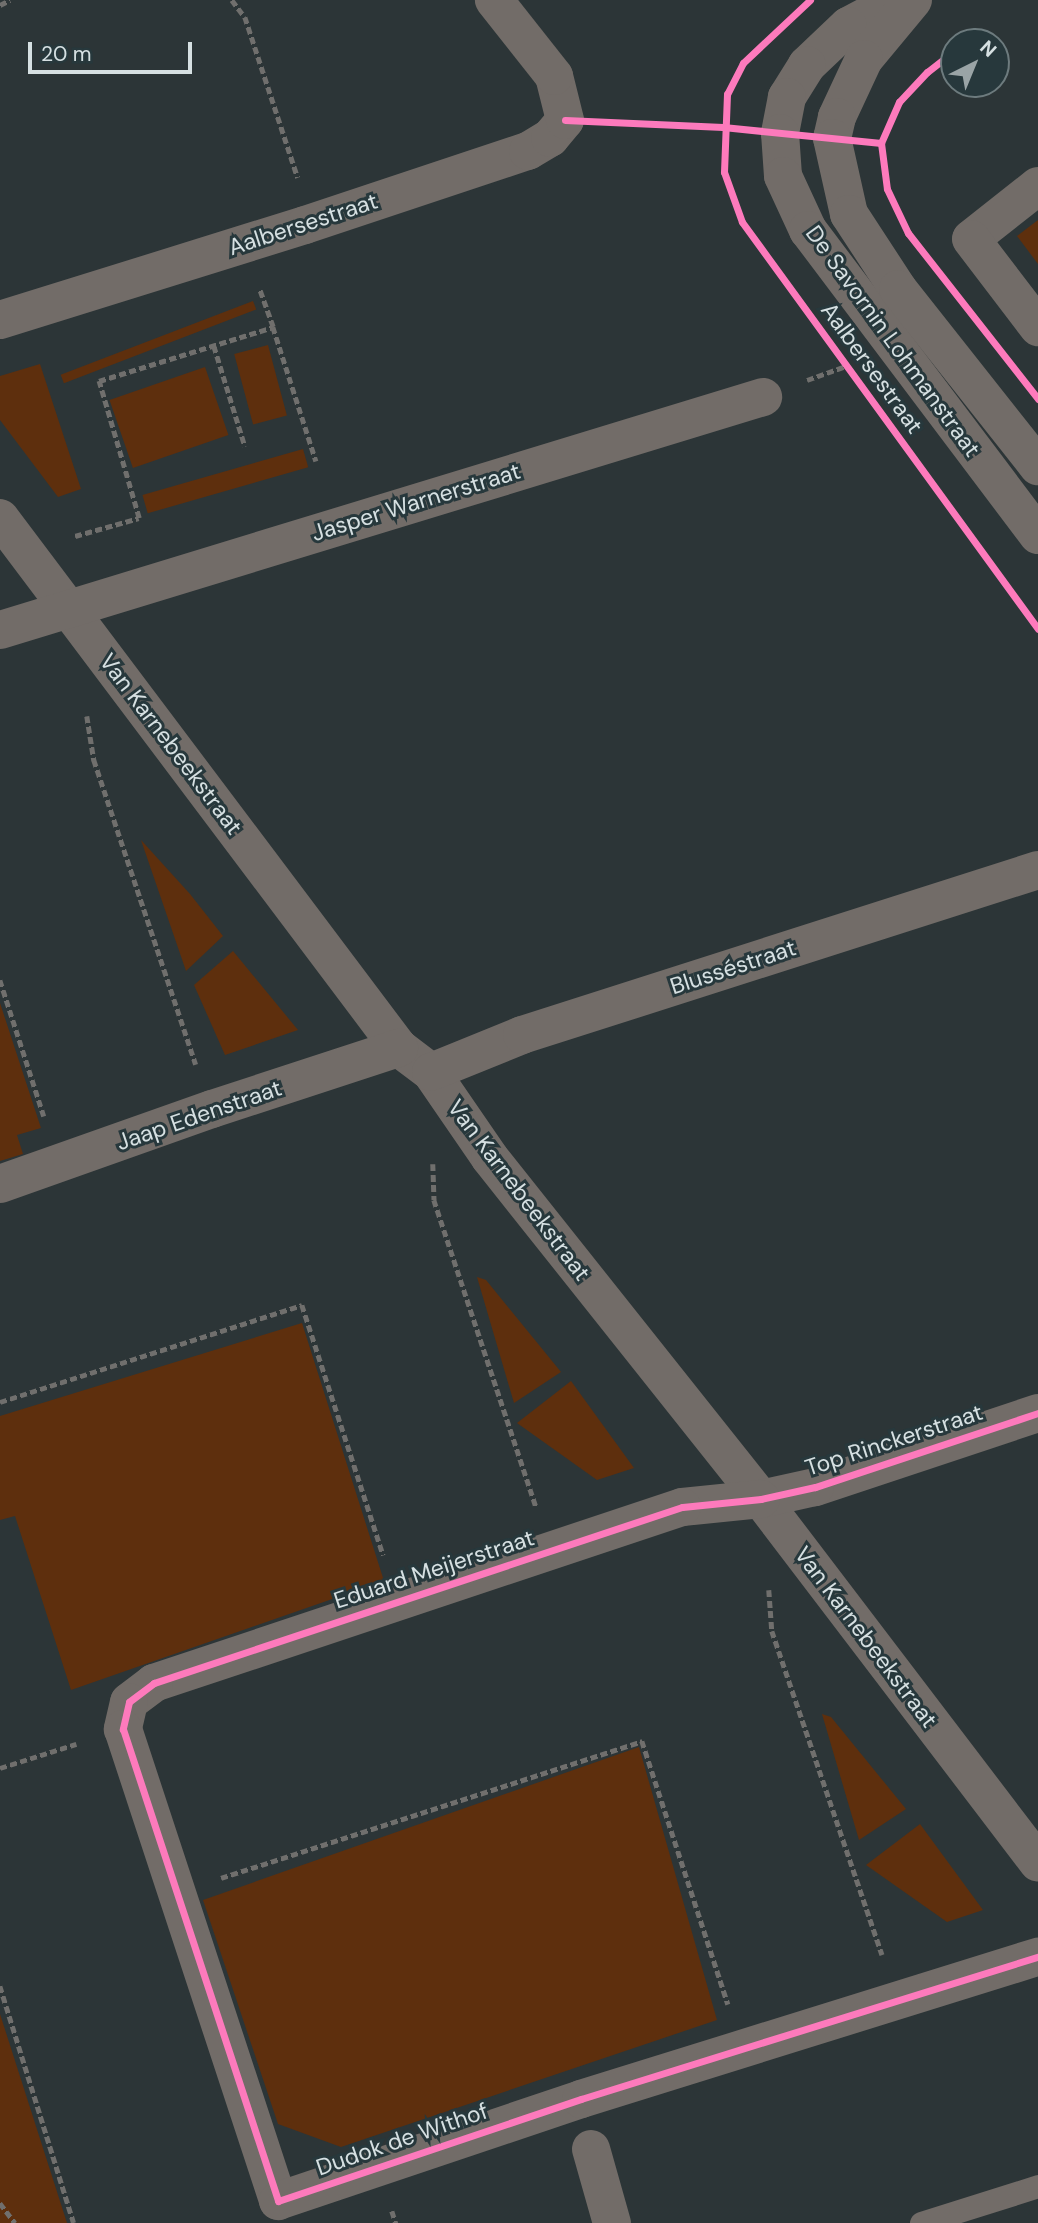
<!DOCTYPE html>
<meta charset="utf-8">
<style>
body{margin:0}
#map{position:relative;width:1038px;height:2223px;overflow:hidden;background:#2c3537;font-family:"DM Sans",sans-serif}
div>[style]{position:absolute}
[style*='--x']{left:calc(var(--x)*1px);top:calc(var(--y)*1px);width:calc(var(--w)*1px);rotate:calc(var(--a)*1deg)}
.green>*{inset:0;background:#5e2f0d;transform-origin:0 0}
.path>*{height:4.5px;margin-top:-2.25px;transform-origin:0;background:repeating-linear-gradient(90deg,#706f6d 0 7px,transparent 0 10.5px)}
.service>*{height:23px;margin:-11.5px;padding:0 11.5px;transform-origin:11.5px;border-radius:11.5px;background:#726c68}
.minor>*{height:38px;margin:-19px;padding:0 19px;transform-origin:19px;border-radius:19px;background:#726c68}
.tertiary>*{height:38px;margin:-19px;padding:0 19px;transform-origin:19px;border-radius:19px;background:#726c68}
.cycleway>*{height:7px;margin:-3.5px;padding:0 3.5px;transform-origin:3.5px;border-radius:3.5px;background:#fd7abc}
span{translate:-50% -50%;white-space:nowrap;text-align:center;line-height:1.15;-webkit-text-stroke:6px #27383c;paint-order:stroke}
.street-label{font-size:23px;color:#d6e0e2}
.north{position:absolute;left:940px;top:28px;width:70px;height:70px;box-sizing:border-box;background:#27383c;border:2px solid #6d7b7e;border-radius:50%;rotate:43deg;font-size:19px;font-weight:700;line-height:28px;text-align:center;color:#d6e0e2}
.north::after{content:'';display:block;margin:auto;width:24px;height:32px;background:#9aa4a6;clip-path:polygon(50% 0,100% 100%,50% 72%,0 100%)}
.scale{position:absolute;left:28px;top:42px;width:164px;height:32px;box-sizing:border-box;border:4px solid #d6e0e2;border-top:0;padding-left:9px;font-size:21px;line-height:24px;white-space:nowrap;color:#d6e0e2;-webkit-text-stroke:5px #27383c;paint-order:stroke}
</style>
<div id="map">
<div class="green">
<div style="clip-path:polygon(1038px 220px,1038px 264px,1017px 236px)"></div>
<div style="left:253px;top:301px;width:9px;height:206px;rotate:69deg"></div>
<div style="left:268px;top:345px;width:73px;height:35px;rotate:75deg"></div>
<div style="clip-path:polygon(40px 364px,81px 489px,58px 497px,0 420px,0 376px)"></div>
<div style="left:205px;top:367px;width:72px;height:101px;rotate:71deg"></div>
<div style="left:303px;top:449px;width:19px;height:167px;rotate:74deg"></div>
<div style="clip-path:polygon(141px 840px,190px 894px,223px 936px,186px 971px)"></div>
<div style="clip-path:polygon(233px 951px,298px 1030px,225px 1055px,194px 985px)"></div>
<div style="clip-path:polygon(0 1003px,41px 1128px,17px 1135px,23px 1154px,0 1161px)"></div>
<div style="clip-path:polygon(477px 1277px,486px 1280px,561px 1372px,514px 1403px)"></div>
<div style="clip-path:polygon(302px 1323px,384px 1581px,71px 1690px,15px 1516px,0 1520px,0 1416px)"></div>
<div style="clip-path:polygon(571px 1381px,634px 1468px,597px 1480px,517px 1423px)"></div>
<div style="clip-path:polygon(822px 1714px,831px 1717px,906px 1809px,859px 1840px)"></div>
<div style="clip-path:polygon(639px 1747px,717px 2020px,341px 2147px,278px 2124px,203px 1900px)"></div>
<div style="clip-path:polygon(920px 1824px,983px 1910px,947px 1922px,866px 1865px)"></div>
<div style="clip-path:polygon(0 2014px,67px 2223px,0 2223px)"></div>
</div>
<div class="path">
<div style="--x:232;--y:0;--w:21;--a:53"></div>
<div style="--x:245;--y:17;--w:169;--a:71.8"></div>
<div style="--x:0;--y:5;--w:11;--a:-27"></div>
<div style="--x:273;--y:327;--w:141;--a:72.2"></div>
<div style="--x:214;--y:346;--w:105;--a:72.8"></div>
<div style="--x:807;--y:380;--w:41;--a:-19.7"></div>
<div style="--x:75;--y:536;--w:66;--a:-15.7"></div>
<div style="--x:139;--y:518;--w:143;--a:-106.3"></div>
<div style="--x:99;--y:381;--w:182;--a:-17.2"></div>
<div style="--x:273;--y:327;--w:41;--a:-109.7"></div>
<div style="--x:87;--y:716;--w:45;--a:81"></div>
<div style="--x:94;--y:760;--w:321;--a:71.5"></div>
<div style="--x:0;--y:980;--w:143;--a:72.1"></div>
<div style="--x:433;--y:1164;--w:36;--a:88"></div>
<div style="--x:434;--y:1200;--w:323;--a:71.6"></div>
<div style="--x:0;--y:1402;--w:317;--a:-17.8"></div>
<div style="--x:302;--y:1305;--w:263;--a:72"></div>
<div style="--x:769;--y:1590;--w:41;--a:85.8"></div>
<div style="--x:772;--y:1631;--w:342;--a:71.2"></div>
<div style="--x:0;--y:1768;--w:80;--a:-17.5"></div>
<div style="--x:221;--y:1878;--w:443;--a:-18"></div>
<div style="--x:642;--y:1741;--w:277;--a:71.9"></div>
<div style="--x:0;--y:1986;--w:248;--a:72.7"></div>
<div style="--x:0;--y:2203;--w:25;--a:53"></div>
<div style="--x:392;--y:2211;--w:13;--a:72"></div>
</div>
<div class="service">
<div style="--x:921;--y:2223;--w:123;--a:-17.5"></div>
</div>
<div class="minor">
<div style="--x:1038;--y:186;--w:85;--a:141.7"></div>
<div style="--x:971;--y:239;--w:111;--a:52.7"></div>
<div style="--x:0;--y:320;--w:319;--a:-17.3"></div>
<div style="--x:305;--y:225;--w:235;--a:-18.4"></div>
<div style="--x:528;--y:151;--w:26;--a:-31"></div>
<div style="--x:550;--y:138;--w:23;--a:-50"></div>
<div style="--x:565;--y:120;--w:45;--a:-104"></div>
<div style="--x:554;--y:76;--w:97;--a:-128.3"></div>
<div style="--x:0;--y:518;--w:663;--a:53.03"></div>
<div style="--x:399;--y:1048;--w:40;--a:37"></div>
<div style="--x:431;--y:1072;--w:104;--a:55.5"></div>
<div style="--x:490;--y:1158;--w:436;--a:51.5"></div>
<div style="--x:761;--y:1499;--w:457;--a:52.7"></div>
<div style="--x:0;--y:630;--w:798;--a:-16.98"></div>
<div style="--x:431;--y:1072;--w:98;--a:-22.1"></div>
<div style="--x:522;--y:1035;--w:542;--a:-17.73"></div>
<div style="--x:0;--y:1184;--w:225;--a:-19.5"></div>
<div style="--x:212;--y:1109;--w:197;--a:-18.1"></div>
<div style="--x:1038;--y:1413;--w:235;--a:161.6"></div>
<div style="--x:815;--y:1487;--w:55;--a:167.5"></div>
<div style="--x:761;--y:1499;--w:79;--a:174.2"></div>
<div style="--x:682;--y:1507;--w:557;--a:161.57"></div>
<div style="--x:154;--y:1683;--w:31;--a:143"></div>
<div style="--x:129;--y:1702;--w:28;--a:103"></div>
<div style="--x:123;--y:1729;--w:497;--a:71.8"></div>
<div style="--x:278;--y:2201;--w:320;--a:-18.6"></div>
<div style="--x:581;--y:2099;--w:479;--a:-17.3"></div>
<div style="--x:591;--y:2149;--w:77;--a:74.2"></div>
</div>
<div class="tertiary">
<div style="--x:897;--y:0;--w:55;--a:152"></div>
<div style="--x:848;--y:26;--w:57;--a:136.4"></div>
<div style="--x:807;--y:65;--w:38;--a:122"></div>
<div style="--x:787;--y:97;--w:37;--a:101"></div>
<div style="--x:780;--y:133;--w:43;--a:86"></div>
<div style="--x:783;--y:176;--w:60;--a:65.2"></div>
<div style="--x:808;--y:230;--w:382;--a:53"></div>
<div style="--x:913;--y:0;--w:77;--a:129.7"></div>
<div style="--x:864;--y:59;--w:64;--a:115"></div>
<div style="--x:837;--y:117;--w:22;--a:103"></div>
<div style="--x:832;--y:138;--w:78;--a:77.4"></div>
<div style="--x:849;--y:214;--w:90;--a:56.8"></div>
<div style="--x:898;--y:289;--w:226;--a:51.7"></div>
</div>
<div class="cycleway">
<div style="--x:810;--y:0;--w:92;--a:136.8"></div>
<div style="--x:743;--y:63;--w:35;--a:117"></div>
<div style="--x:727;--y:94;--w:78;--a:92.2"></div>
<div style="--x:724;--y:172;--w:53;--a:70.2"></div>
<div style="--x:742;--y:222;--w:503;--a:53.97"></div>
<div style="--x:954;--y:51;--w:34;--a:142"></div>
<div style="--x:927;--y:72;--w:41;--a:133"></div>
<div style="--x:899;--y:102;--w:45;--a:113.7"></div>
<div style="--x:881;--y:143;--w:46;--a:82.6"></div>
<div style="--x:887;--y:189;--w:49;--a:64.5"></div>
<div style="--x:908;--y:233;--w:211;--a:51.9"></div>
<div style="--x:565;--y:120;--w:158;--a:2.5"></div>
<div style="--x:723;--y:127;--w:159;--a:5.8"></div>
<div style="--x:1038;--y:1413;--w:235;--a:161.6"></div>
<div style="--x:815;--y:1487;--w:55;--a:167.5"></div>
<div style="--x:761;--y:1499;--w:79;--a:174.2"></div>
<div style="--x:682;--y:1507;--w:557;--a:161.57"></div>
<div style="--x:154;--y:1683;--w:31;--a:143"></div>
<div style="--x:129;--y:1702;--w:28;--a:103"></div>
<div style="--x:123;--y:1729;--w:497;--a:71.8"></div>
<div style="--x:278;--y:2201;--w:320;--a:-18.6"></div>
<div style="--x:581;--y:2099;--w:479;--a:-17.3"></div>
</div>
<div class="street-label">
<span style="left:303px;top:224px;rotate:-18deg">Aalbersestraat</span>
<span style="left:893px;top:341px;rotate:54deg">De Savornin Lohmanstraat</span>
<span style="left:872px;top:368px;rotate:54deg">Aalbersestraat</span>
<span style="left:416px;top:502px;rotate:-17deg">Jasper Warnerstraat</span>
<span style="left:171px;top:744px;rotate:53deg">Van Karnebeekstraat</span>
<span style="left:733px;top:967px;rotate:-18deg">Blusséstraat</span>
<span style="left:199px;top:1115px;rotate:-19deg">Jaap Edenstraat</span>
<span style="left:519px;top:1190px;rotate:53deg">Van Karnebeekstraat</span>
<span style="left:894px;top:1440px;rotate:-18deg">Top Rinckerstraat</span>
<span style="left:434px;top:1569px;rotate:-18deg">Eduard Meijerstraat</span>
<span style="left:866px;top:1637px;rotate:53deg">Van Karnebeekstraat</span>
<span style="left:402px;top:2139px;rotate:-19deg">Dudok de Withof</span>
</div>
<div class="north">N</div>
<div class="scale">20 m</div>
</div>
